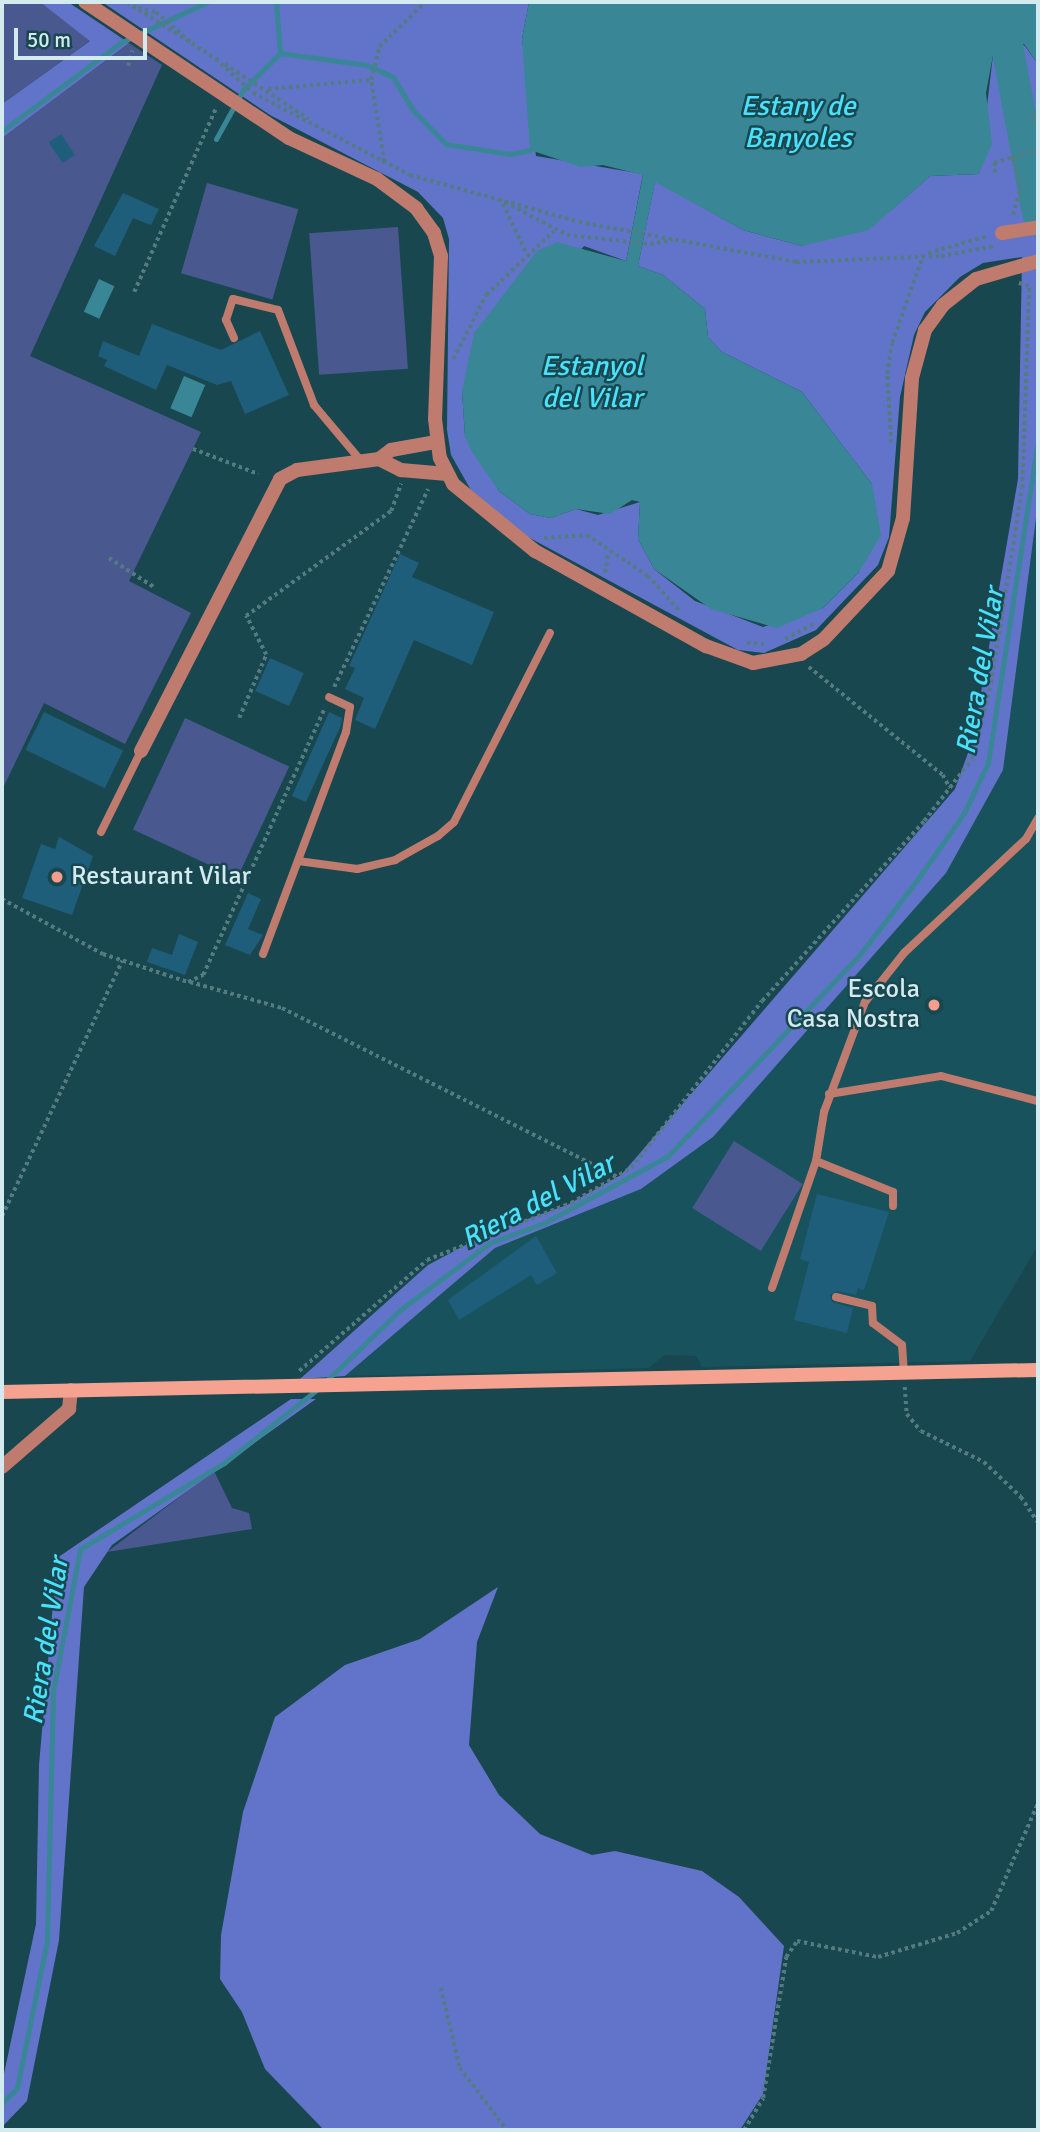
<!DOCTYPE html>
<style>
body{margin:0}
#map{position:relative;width:1040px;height:2132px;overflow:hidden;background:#19474f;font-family:Signika,sans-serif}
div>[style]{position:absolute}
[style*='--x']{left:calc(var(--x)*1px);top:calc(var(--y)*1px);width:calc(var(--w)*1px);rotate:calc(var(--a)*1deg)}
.built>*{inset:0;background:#17525d}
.green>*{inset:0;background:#4a5890;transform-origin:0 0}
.forest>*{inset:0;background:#6174c9}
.water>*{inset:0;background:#398796;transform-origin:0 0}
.stream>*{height:5px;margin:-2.5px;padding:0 2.5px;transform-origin:2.5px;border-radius:2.5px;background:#398796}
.river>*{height:32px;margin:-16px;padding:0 16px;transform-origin:16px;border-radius:16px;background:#398796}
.building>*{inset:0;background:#1e5e7b;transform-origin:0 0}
.path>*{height:3.5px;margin-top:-1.75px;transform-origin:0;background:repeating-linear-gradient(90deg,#547b82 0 3.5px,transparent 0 7px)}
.lane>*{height:8px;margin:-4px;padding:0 4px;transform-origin:4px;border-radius:4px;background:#be7b6e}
.street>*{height:14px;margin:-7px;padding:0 7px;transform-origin:7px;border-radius:7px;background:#be7b6e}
.secondary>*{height:14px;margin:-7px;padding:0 7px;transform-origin:7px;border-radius:7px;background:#f6a291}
.dots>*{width:19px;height:19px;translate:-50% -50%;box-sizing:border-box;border:4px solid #19474f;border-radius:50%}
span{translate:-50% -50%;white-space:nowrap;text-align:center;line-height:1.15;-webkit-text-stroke:5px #19474f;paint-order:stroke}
.poi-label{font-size:26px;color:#d3eaef}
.left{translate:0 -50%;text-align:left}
.right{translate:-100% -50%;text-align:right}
.water-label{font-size:28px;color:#49e1fb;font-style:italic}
.frame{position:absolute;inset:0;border:4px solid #d3eaef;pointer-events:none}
.scale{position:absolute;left:14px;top:28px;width:133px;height:32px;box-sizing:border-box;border:4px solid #d3eaef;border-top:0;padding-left:9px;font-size:21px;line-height:24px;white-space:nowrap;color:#d3eaef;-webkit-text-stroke:5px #19474f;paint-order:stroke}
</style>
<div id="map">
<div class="built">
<div style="clip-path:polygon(1038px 503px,1038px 1245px,970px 1361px,702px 1367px,696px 1356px,664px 1355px,649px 1368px,345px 1376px,495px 1248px,641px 1189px,713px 1137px,946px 873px,1003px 770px)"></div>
</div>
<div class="green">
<div style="clip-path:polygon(2px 2px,40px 2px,91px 40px,2px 104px)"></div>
<div style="clip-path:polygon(129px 43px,162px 65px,30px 356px,201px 432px,129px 581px,191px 613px,125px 744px,44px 703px,2px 790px,2px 138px)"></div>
<div style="left:207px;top:183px;width:95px;height:94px;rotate:16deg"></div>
<div style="left:398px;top:227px;width:142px;height:89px;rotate:86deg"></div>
<div style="left:185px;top:718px;width:115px;height:123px;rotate:25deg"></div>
<div style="left:734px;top:1141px;width:81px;height:79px;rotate:32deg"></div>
<div style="clip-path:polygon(214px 1471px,232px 1508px,249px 1513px,252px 1529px,107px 1552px)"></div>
</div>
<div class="forest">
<div style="clip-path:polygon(40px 2px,68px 2px,129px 43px,2px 138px,2px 104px,90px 41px)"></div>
<div style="clip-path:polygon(102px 2px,529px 2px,522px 39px,536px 156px,643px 174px,626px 261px,584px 246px,462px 391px,465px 436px,499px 491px,530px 514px,551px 518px,576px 509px,598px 515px,640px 502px,638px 539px,654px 569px,695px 601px,763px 627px,823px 608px,859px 572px,872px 484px,802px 392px,722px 352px,708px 337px,705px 309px,663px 275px,638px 266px,655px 181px,743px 230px,802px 246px,889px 212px,930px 176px,979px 174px,993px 55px,1007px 45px,1024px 45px,1038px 64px,1038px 503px,1003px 770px,946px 873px,713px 1137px,641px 1189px,495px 1248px,345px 1376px,300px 1379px,428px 1265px,488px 1233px,567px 1205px,621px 1175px,955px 789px,973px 739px,1018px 479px,1022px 257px,983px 263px,960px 277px,925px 312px,914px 335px,900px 397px,889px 537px,878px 565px,816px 630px,764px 653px,738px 650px,528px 537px,472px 492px,451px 455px,447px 430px,449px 239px,443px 218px,418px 192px,270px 115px)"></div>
<div style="clip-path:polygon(291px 1399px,316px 1399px,112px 1545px,84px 1587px,59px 1940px,27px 2101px,2px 2127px,2px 2083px,36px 1924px,39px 1765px,57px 1558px)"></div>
<div style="clip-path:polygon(498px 1587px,477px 1642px,469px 1745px,499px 1795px,540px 1834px,592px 1855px,615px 1851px,702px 1871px,739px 1897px,784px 1946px,763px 2094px,740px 2130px,324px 2130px,265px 2069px,242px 2012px,220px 1979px,221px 1935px,243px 1812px,275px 1717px,345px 1665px,420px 1639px)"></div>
</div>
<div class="water">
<div style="clip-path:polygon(529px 2px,1038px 2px,1038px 64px,1024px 44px,1007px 45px,993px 55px,986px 93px,992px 144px,979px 174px,930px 176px,869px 230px,802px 246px,743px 230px,655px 182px,638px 266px,663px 275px,705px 309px,708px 337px,722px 352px,802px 392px,872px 484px,881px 535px,859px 572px,823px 608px,777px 628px,711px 609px,654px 569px,638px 539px,640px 502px,632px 500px,610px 514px,576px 509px,551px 518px,530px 514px,499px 491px,472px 452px,465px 436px,462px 391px,474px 333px,537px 251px,557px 242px,626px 261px,643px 175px,603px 165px,581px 167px,530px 150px,522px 39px)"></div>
<div style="left:99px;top:279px;width:17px;height:36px;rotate:25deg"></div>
<div style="left:184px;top:376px;width:23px;height:35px;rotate:23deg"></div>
</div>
<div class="stream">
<div style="--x:276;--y:2;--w:51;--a:85.5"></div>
<div style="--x:280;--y:53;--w:88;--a:7.9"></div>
<div style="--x:367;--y:65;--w:29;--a:25"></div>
<div style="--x:393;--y:77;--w:37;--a:59"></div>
<div style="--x:412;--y:109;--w:49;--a:45.8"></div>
<div style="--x:446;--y:144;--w:65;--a:8.9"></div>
<div style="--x:510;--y:154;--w:20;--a:-11"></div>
<div style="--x:2;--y:131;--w:147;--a:-36.7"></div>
<div style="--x:120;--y:43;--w:96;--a:-25.2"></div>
<div style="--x:216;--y:139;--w:56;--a:-61.1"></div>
<div style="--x:243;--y:90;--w:52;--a:-45"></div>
<div style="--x:326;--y:1381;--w:103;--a:-43.8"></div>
<div style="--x:400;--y:1310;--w:112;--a:-36.7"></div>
<div style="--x:490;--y:1243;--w:58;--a:-20.3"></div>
<div style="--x:544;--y:1223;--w:141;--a:-28.4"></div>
<div style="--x:668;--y:1156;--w:280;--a:-46.4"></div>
<div style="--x:861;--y:953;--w:92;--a:-52.5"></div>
<div style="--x:917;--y:880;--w:82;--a:-55"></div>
<div style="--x:964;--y:813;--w:55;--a:-64.4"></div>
<div style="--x:988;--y:763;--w:328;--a:-81.2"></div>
<div style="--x:2;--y:2103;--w:21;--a:-45"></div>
<div style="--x:17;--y:2088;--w:151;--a:-78.5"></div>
<div style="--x:47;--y:1940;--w:249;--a:-88.6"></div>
<div style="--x:53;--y:1691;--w:145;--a:-79.2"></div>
<div style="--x:80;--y:1549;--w:168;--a:-30.8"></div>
<div style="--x:224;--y:1463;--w:121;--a:-38.3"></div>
</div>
<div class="river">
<div style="--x:1007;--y:45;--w:171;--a:79.5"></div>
</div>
<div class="building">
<div style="left:61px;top:134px;width:25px;height:15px;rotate:56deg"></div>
<div style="clip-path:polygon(123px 193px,159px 209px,151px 225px,133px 218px,115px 256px,94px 246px)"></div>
<div style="clip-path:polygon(152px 324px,221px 350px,260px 331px,289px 395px,245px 414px,231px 381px,217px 385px,167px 365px,156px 390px,104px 366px,107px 360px,98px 356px,103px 341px,139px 356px)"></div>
<div style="clip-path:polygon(400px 554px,419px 563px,412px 577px,494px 612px,472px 665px,414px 640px,375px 729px,355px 720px,364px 698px,345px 689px,355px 668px,349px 666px)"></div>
<div style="left:270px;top:658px;width:37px;height:36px;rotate:24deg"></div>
<div style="left:44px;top:712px;width:88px;height:42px;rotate:26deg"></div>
<div style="clip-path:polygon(329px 712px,342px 718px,341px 725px,306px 802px,292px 796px)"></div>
<div style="clip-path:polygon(59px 837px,93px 856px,72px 915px,22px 898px,41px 844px,55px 849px)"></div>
<div style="clip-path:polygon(248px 893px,261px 899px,248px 929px,263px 935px,250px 955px,225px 945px)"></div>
<div style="clip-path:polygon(179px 934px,198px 942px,185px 975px,147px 962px,152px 948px,172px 955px)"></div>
<div style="clip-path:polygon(817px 1194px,889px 1212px,864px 1290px,858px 1288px,856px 1295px,837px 1291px,830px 1295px,832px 1302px,853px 1308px,847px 1333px,794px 1320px,809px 1262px,800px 1259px)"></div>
<div style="clip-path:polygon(536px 1236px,557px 1273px,537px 1285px,531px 1275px,459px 1320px,448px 1300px)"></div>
</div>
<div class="path">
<div style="--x:127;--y:2;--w:108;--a:32.5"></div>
<div style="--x:138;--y:8;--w:18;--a:13"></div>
<div style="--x:156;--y:12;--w:50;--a:41"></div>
<div style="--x:216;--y:59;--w:50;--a:42.6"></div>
<div style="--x:253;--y:93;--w:177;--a:27.6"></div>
<div style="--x:410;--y:175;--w:175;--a:15.5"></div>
<div style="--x:579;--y:222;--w:221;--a:10.4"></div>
<div style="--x:796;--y:262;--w:145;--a:-2.4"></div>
<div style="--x:941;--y:256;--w:55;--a:-10.5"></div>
<div style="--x:225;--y:64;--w:100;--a:33.2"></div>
<div style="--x:128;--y:66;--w:16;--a:-75"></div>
<div style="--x:268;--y:89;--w:102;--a:-5"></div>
<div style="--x:1032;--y:120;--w:9;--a:-49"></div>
<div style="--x:384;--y:162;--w:83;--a:-99"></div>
<div style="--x:371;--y:80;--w:34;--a:-76"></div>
<div style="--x:379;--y:47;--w:64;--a:-44.4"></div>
<div style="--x:995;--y:173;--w:10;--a:-96"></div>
<div style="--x:994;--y:163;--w:20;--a:-18"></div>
<div style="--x:499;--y:199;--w:77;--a:27.9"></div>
<div style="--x:567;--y:235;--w:83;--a:6.2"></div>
<div style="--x:650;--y:244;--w:23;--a:-10"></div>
<div style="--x:503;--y:204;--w:53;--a:64.4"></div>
<div style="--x:1013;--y:215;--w:28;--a:-75"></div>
<div style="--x:1020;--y:188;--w:32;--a:-103"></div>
<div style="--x:1013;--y:157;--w:26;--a:-13"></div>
<div style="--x:928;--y:253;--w:62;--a:-15.8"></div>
<div style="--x:134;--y:292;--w:201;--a:-66"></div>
<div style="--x:453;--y:359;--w:72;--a:-62.7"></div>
<div style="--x:486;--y:295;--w:93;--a:-43.3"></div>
<div style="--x:891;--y:443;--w:69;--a:-93.3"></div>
<div style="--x:887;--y:374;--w:31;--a:-81"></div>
<div style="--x:892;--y:343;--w:93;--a:-70.6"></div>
<div style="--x:193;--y:449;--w:70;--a:21"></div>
<div style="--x:544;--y:538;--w:43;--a:-4"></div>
<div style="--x:587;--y:535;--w:73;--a:33.9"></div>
<div style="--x:648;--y:576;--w:49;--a:47.5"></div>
<div style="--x:109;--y:558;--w:54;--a:32.8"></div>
<div style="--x:605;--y:573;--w:19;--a:-81"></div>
<div style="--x:785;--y:639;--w:34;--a:-28"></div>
<div style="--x:747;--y:643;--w:17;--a:3"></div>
<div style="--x:809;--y:667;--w:172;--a:38.9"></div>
<div style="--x:943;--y:775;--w:15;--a:62"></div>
<div style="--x:334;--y:687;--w:219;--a:-64.6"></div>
<div style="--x:239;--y:718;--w:69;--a:-66.8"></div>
<div style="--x:266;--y:655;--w:44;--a:-117.1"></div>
<div style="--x:246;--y:616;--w:179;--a:-35.9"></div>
<div style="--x:391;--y:511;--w:29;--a:-70"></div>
<div style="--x:2;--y:899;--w:115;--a:28.6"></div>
<div style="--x:103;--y:954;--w:89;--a:18.2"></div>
<div style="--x:188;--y:982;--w:17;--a:-25"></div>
<div style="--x:203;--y:975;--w:294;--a:-65.5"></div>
<div style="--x:190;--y:982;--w:96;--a:15.8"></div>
<div style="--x:282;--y:1008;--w:376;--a:26.7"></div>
<div style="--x:2;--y:1216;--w:282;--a:-64.8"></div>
<div style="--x:299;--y:1371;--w:169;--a:-40.9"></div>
<div style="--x:427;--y:1260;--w:155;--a:-21.6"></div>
<div style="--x:571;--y:1203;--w:69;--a:-30.3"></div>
<div style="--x:631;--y:1168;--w:212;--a:-51.9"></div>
<div style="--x:762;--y:1001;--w:242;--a:-48"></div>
<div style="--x:924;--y:821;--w:78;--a:-52.3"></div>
<div style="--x:972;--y:759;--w:78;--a:-76"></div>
<div style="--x:991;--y:683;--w:197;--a:-81"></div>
<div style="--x:1022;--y:488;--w:202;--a:-88"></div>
<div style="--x:1029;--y:286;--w:12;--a:-166"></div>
<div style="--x:905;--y:1387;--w:27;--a:86"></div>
<div style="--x:907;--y:1414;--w:22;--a:51"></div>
<div style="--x:921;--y:1431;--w:70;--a:26.2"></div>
<div style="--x:984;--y:1462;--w:51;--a:43.4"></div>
<div style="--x:1021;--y:1497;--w:30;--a:56"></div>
<div style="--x:441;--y:1988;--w:82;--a:76.6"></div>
<div style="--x:460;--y:2068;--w:78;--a:52.8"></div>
<div style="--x:744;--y:2130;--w:37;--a:-59"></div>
<div style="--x:763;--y:2098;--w:143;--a:-80.7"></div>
<div style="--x:786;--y:1957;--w:19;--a:-55"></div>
<div style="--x:797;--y:1941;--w:83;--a:11.2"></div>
<div style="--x:878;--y:1957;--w:83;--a:-16.9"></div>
<div style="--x:957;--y:1933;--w:40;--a:-32.9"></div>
<div style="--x:991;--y:1911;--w:118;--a:-66.5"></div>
</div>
<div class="lane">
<div style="--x:234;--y:338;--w:20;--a:-114"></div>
<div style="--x:226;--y:320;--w:22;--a:-72"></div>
<div style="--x:233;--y:299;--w:46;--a:13.7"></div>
<div style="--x:278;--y:310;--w:102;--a:69.2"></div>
<div style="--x:314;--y:405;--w:73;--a:50"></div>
<div style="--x:101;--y:832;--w:90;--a:-63.7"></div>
<div style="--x:298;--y:861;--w:60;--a:7.7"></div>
<div style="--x:357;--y:869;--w:39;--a:-13"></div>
<div style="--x:395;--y:860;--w:49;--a:-29.2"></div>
<div style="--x:438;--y:836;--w:21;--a:-41"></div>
<div style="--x:454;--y:822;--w:212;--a:-63.1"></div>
<div style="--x:263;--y:954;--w:237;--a:-69.5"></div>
<div style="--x:346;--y:732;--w:25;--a:-81"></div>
<div style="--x:350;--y:707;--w:23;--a:-155"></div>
<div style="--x:829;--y:1094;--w:113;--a:-9.1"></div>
<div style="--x:941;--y:1076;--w:100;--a:14.5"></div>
<div style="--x:816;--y:1161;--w:83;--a:21.9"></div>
<div style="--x:893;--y:1192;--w:14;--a:90"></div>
<div style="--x:772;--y:1288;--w:134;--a:-70.9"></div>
<div style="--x:816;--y:1161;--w:50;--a:-80.7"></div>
<div style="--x:824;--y:1112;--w:117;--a:-69.6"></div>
<div style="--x:865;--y:1002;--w:63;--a:-51.5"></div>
<div style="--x:904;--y:953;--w:167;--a:-43.1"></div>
<div style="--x:1026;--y:839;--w:24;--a:-60"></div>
<div style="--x:836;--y:1297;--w:37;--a:14"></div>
<div style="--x:872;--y:1306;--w:17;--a:87"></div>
<div style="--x:873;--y:1323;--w:36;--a:37"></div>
<div style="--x:902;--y:1345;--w:28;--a:86"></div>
</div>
<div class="street">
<div style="--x:85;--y:2;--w:245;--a:33.7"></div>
<div style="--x:289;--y:138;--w:97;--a:25"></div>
<div style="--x:377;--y:179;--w:49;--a:36.6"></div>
<div style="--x:416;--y:208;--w:31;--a:54"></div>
<div style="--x:434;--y:233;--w:24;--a:73"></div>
<div style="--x:441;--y:256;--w:163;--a:92.1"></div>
<div style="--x:435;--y:419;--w:39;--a:83"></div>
<div style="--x:440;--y:458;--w:29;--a:63"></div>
<div style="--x:453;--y:484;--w:106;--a:39.3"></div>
<div style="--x:535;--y:551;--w:196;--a:29.1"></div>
<div style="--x:706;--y:646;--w:50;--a:19.9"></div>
<div style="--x:753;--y:663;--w:49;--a:-10.6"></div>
<div style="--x:801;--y:654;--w:27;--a:-33"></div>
<div style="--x:824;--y:639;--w:93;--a:-46.7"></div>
<div style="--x:888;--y:571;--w:55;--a:-74.2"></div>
<div style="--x:903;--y:518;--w:140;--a:-86.3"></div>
<div style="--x:912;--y:378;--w:50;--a:-74.8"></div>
<div style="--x:925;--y:330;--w:31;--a:-54"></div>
<div style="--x:943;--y:305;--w:42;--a:-38.2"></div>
<div style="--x:976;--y:279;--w:65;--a:-16.2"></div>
<div style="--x:1002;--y:233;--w:36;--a:-9"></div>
<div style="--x:379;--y:459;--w:25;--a:27"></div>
<div style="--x:401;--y:470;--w:46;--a:5"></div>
<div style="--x:141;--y:751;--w:305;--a:-62.9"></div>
<div style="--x:280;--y:479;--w:19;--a:-28"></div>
<div style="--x:297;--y:470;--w:83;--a:-7.6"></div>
<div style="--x:379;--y:459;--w:15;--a:-37"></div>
<div style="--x:391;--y:450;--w:46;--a:-10.1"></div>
<div style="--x:2;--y:1467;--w:89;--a:-40.9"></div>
<div style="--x:69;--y:1409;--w:19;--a:-84"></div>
</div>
<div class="secondary">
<div style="--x:2;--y:1392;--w:1036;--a:-1.22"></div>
</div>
<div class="dots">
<div style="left:57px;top:877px;background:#f49d8c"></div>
<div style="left:934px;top:1005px;background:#f49d8c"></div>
</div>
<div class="poi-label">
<span class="left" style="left:71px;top:877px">Restaurant Vilar</span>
<span class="right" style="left:920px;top:1005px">Escola<br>Casa Nostra</span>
</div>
<div class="water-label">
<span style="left:798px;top:122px">Estany de<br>Banyoles</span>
<span style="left:592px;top:382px">Estanyol<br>del Vilar</span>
<span style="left:980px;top:671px;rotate:-80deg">Riera del Vilar</span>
<span style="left:538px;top:1201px;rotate:-28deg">Riera del Vilar</span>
<span style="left:46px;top:1641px;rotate:-81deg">Riera del Vilar</span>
</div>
<div class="frame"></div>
<div class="scale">50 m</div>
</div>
